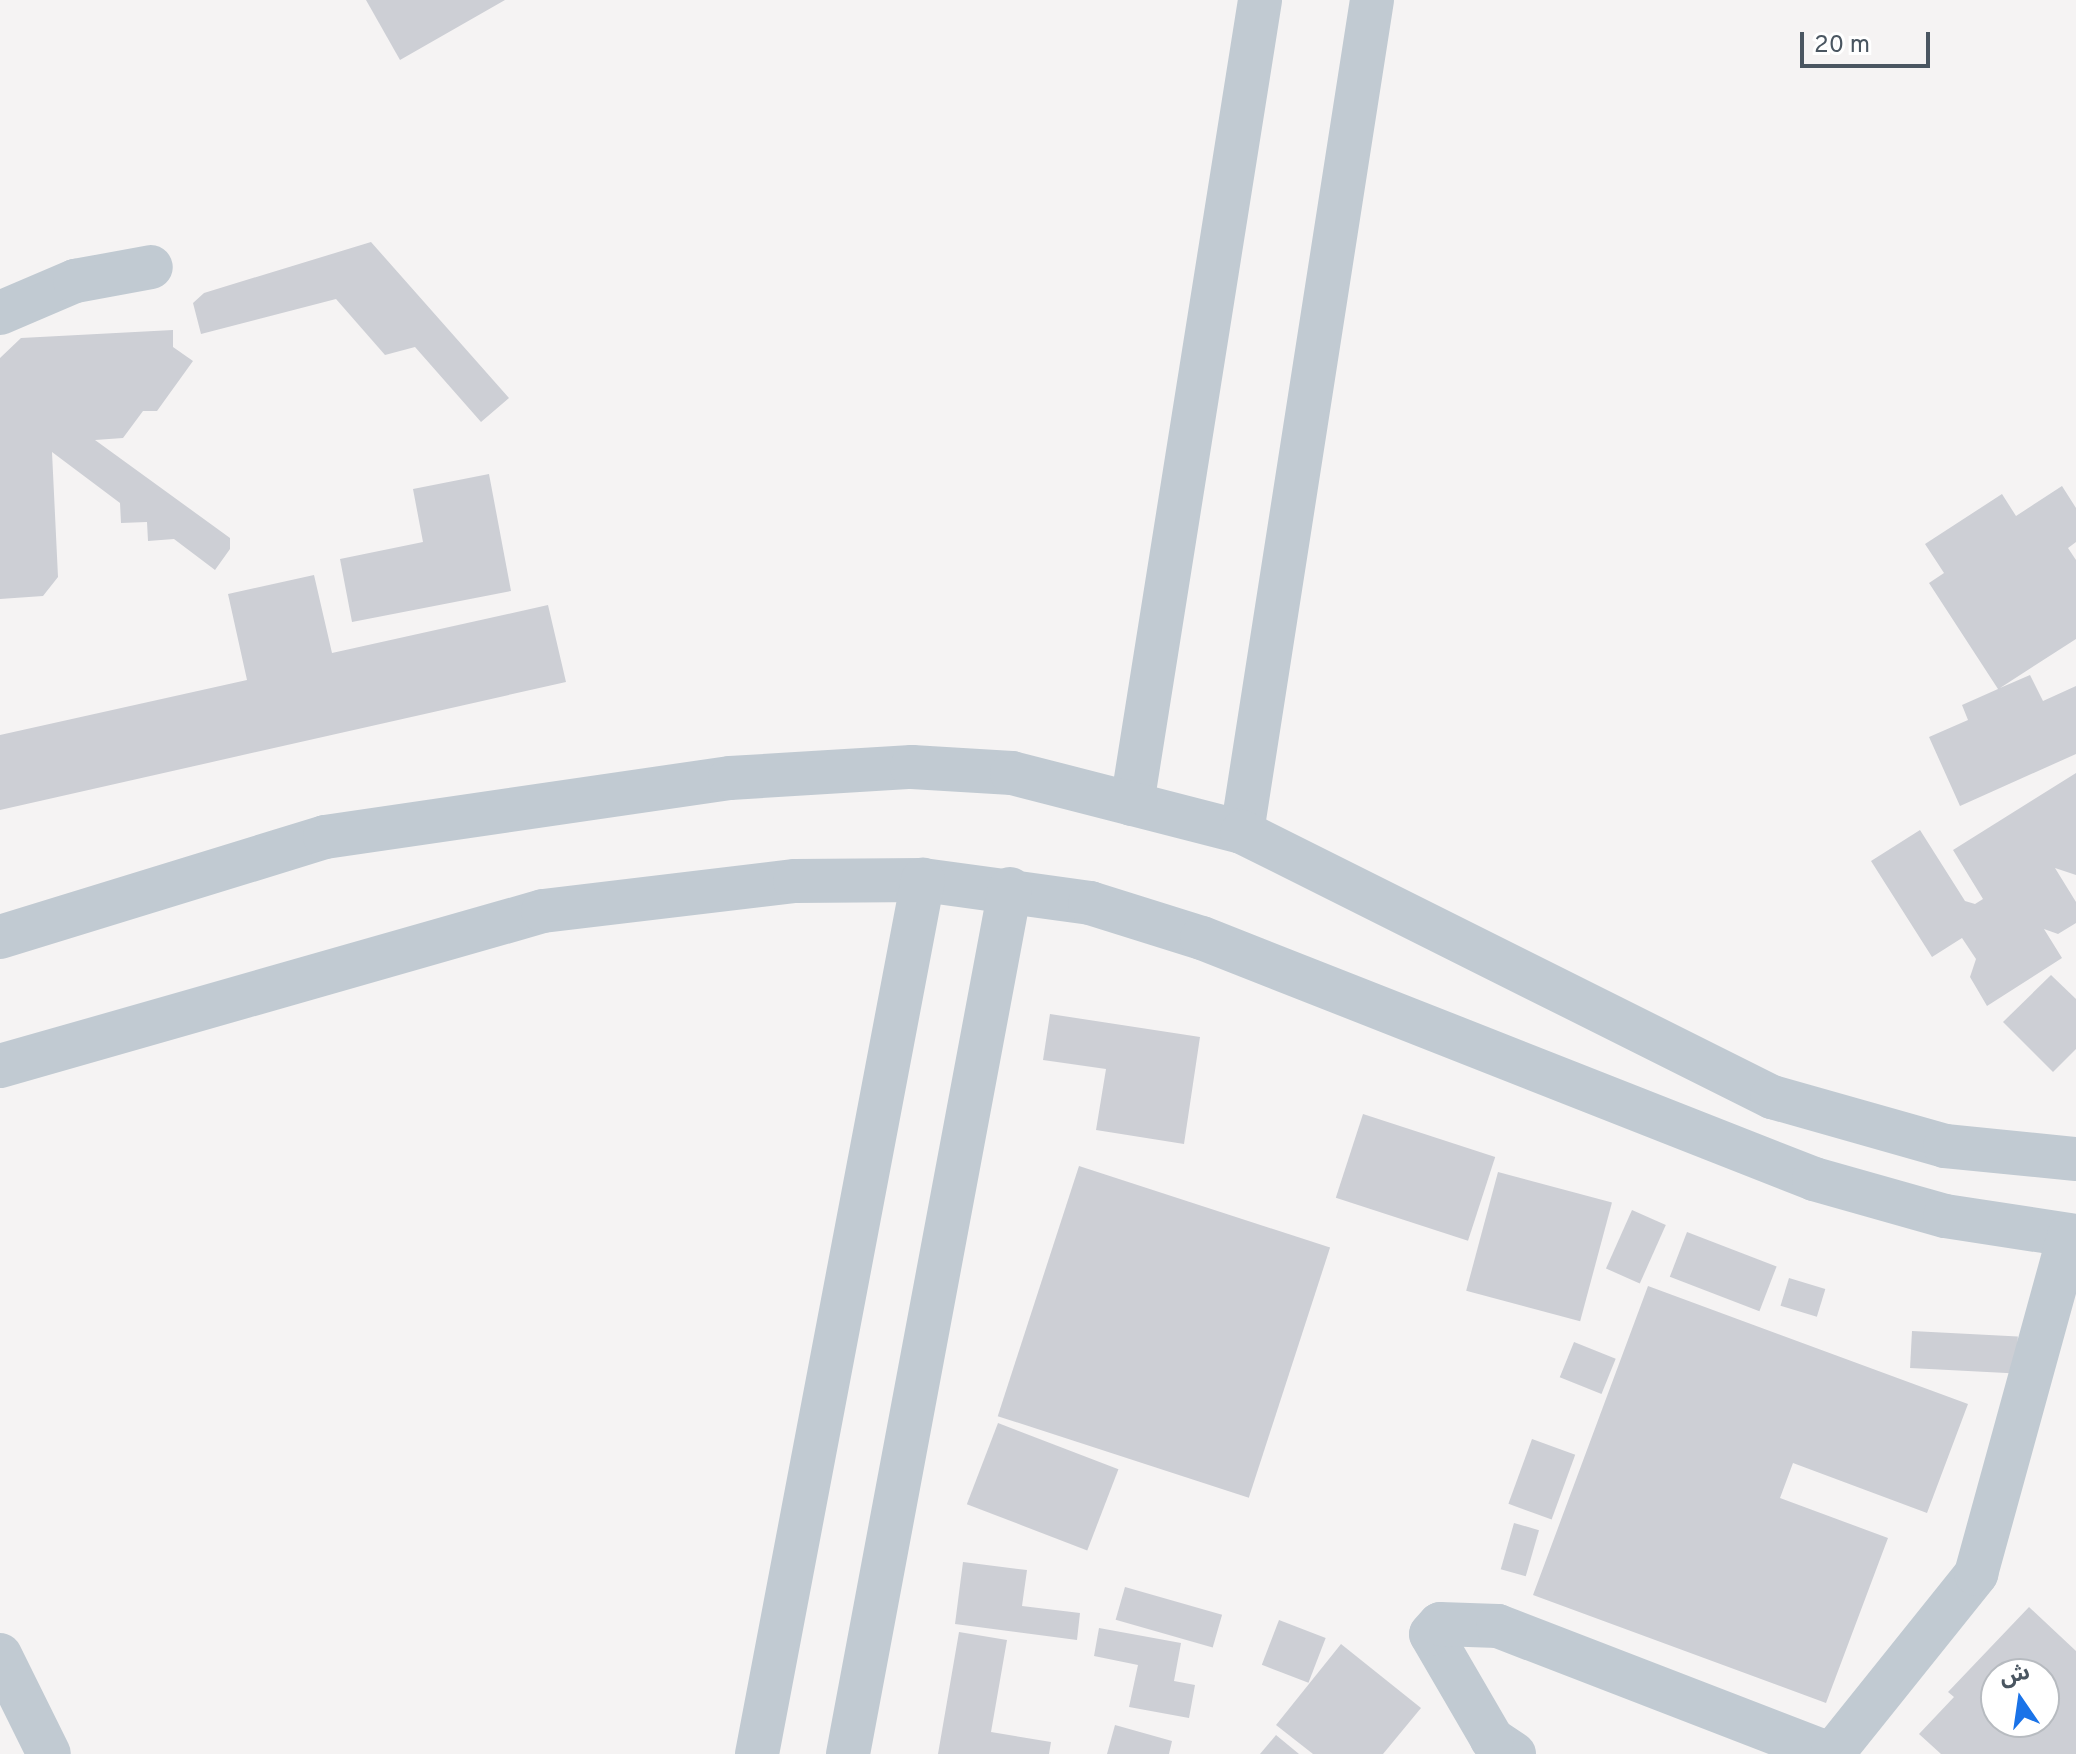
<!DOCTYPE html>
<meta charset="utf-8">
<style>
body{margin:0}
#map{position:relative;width:2076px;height:1754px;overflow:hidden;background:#f5f3f3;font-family:Overpass,"Noto Sans Arabic",sans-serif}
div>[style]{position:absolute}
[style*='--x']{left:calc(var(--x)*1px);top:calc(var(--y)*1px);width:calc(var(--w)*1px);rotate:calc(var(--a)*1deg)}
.building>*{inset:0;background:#cdcfd5;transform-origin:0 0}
.minor>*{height:44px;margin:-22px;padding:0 22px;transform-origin:22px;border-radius:22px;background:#c1cad2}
span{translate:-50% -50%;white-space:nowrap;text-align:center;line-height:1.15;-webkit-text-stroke:6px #fff;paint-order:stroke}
.north{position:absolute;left:1980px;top:1658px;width:80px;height:80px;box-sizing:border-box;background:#fff;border:2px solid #b7bbc0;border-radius:50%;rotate:347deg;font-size:22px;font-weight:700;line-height:32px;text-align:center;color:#4a5661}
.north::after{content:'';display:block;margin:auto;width:28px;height:36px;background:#1a73e8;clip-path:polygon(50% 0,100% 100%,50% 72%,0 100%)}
.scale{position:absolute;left:1800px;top:32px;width:130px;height:36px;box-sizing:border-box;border:4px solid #4a5661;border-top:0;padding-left:10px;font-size:24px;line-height:28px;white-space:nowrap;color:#4a5661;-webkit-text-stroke:6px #fff;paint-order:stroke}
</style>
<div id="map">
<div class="building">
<div style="clip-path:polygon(366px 0,505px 0,400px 60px)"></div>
<div style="clip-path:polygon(371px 242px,509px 398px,481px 422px,415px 347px,385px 355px,336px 299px,201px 334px,193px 303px,204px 293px)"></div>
<div style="clip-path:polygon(173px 330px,173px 347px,193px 361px,157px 411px,143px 411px,123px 438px,95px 440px,230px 538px,230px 549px,215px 570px,174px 539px,148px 541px,147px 522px,121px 523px,120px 503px,52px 452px,58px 577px,43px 596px,0 599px,0 358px,21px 338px)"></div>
<div style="clip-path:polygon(489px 474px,511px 591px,352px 622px,340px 559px,423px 542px,413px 489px)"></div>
<div style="clip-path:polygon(2062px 486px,2076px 508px,2076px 542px,2068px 548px,2076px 560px,2076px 639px,2000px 688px,2030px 675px,2043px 701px,2076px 686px,2076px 754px,1960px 806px,1929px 737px,1968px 720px,1962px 705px,1998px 689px,1929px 583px,1944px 573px,1925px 544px,2002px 494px,2016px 516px)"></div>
<div style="clip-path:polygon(314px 575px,332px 653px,548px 605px,566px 682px,0 810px,0 735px,247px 680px,228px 594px)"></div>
<div style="clip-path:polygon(2076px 773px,2076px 875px,2055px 868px,2076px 902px,2076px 923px,2058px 934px,2044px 929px,2062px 958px,1987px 1006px,1970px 977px,1976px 959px,1962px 938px,1932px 957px,1871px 861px,1920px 830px,1965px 901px,1975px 904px,1983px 899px,1953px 850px)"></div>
<div style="clip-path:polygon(2051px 975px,2076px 999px,2076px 1049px,2053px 1072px,2003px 1022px)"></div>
<div style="clip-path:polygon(1050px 1014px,1200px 1037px,1184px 1144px,1096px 1130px,1106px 1069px,1043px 1060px)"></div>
<div style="left:1363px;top:1114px;width:139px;height:88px;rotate:18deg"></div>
<div style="left:1079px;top:1166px;width:264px;height:263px;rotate:18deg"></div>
<div style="left:1498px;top:1172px;width:118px;height:123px;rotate:15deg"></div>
<div style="left:1632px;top:1210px;width:37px;height:64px;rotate:24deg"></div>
<div style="left:1687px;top:1232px;width:96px;height:48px;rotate:21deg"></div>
<div style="left:1789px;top:1278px;width:38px;height:29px;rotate:17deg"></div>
<div style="clip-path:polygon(1648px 1286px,1968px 1404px,1927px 1513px,1793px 1463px,1780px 1498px,1888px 1538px,1826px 1703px,1533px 1595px)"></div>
<div style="left:1912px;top:1331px;width:106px;height:37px;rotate:3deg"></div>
<div style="left:1574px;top:1342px;width:45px;height:38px;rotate:22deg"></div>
<div style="left:998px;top:1423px;width:129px;height:87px;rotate:21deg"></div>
<div style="left:1532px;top:1439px;width:46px;height:69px;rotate:20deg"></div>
<div style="left:1514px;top:1523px;width:26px;height:48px;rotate:16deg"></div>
<div style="clip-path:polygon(963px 1562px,1027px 1570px,1022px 1606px,1080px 1613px,1077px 1640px,955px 1624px)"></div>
<div style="left:1125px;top:1587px;width:101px;height:34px;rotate:16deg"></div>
<div style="clip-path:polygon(evenodd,2029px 1607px,2076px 1651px,2076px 1754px,1941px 1754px,1919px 1734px,1954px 1697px,1948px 1692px,2029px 1607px,1996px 1674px,2044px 1674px,2044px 1722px,1996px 1722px,1996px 1674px)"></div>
<div style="left:1279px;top:1620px;width:50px;height:48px;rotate:21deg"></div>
<div style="clip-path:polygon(1099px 1628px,1181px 1643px,1174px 1681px,1195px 1685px,1189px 1718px,1129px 1707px,1138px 1665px,1094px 1656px)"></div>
<div style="clip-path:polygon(959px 1632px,1007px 1640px,991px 1732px,1051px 1742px,1049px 1754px,938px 1754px)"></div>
<div style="clip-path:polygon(1341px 1644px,1421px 1708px,1383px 1754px,1313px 1754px,1276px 1725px)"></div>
<div style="clip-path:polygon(1115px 1725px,1172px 1741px,1169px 1754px,1107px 1754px)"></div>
<div style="clip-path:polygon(1276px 1735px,1299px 1754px,1260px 1754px)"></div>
</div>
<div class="minor">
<div style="--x:0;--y:313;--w:82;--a:-23.1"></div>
<div style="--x:75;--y:281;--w:77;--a:-10.4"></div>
<div style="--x:1132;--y:804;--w:814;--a:-80.95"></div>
<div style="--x:1242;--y:832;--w:842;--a:-81.12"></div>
<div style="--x:0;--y:937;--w:340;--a:-17.1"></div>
<div style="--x:325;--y:837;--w:409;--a:-8.3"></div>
<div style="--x:730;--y:778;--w:182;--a:-3.5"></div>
<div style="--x:912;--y:767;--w:100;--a:3.4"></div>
<div style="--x:1012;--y:773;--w:237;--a:14.4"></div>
<div style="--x:1242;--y:832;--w:593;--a:26.57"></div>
<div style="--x:1772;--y:1097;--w:180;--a:15.8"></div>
<div style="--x:1945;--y:1146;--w:132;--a:5.7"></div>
<div style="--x:0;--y:1066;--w:565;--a:-15.93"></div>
<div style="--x:543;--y:911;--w:254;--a:-6.8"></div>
<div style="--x:795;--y:881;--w:128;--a:-0.4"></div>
<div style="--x:923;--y:880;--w:169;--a:7.8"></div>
<div style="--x:1090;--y:903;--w:117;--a:17.4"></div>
<div style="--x:1202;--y:938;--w:658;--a:21.49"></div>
<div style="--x:1814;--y:1179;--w:136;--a:15.8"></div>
<div style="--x:1945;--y:1216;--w:133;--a:8.7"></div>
<div style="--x:0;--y:1655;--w:110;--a:63.7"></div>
<div style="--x:757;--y:1754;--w:890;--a:-79.25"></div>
<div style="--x:848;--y:1754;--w:880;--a:-79.39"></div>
<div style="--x:1514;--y:1754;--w:27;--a:-146"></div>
<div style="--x:1492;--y:1739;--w:121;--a:-120.2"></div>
<div style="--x:1431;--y:1634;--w:13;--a:-48"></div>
<div style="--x:1440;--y:1624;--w:58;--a:2"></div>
<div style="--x:1498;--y:1626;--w:355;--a:21.1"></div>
<div style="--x:1832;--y:1754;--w:231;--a:-51.3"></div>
<div style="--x:1976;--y:1574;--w:351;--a:-74.6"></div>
</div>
<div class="north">ش</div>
<div class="scale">20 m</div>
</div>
